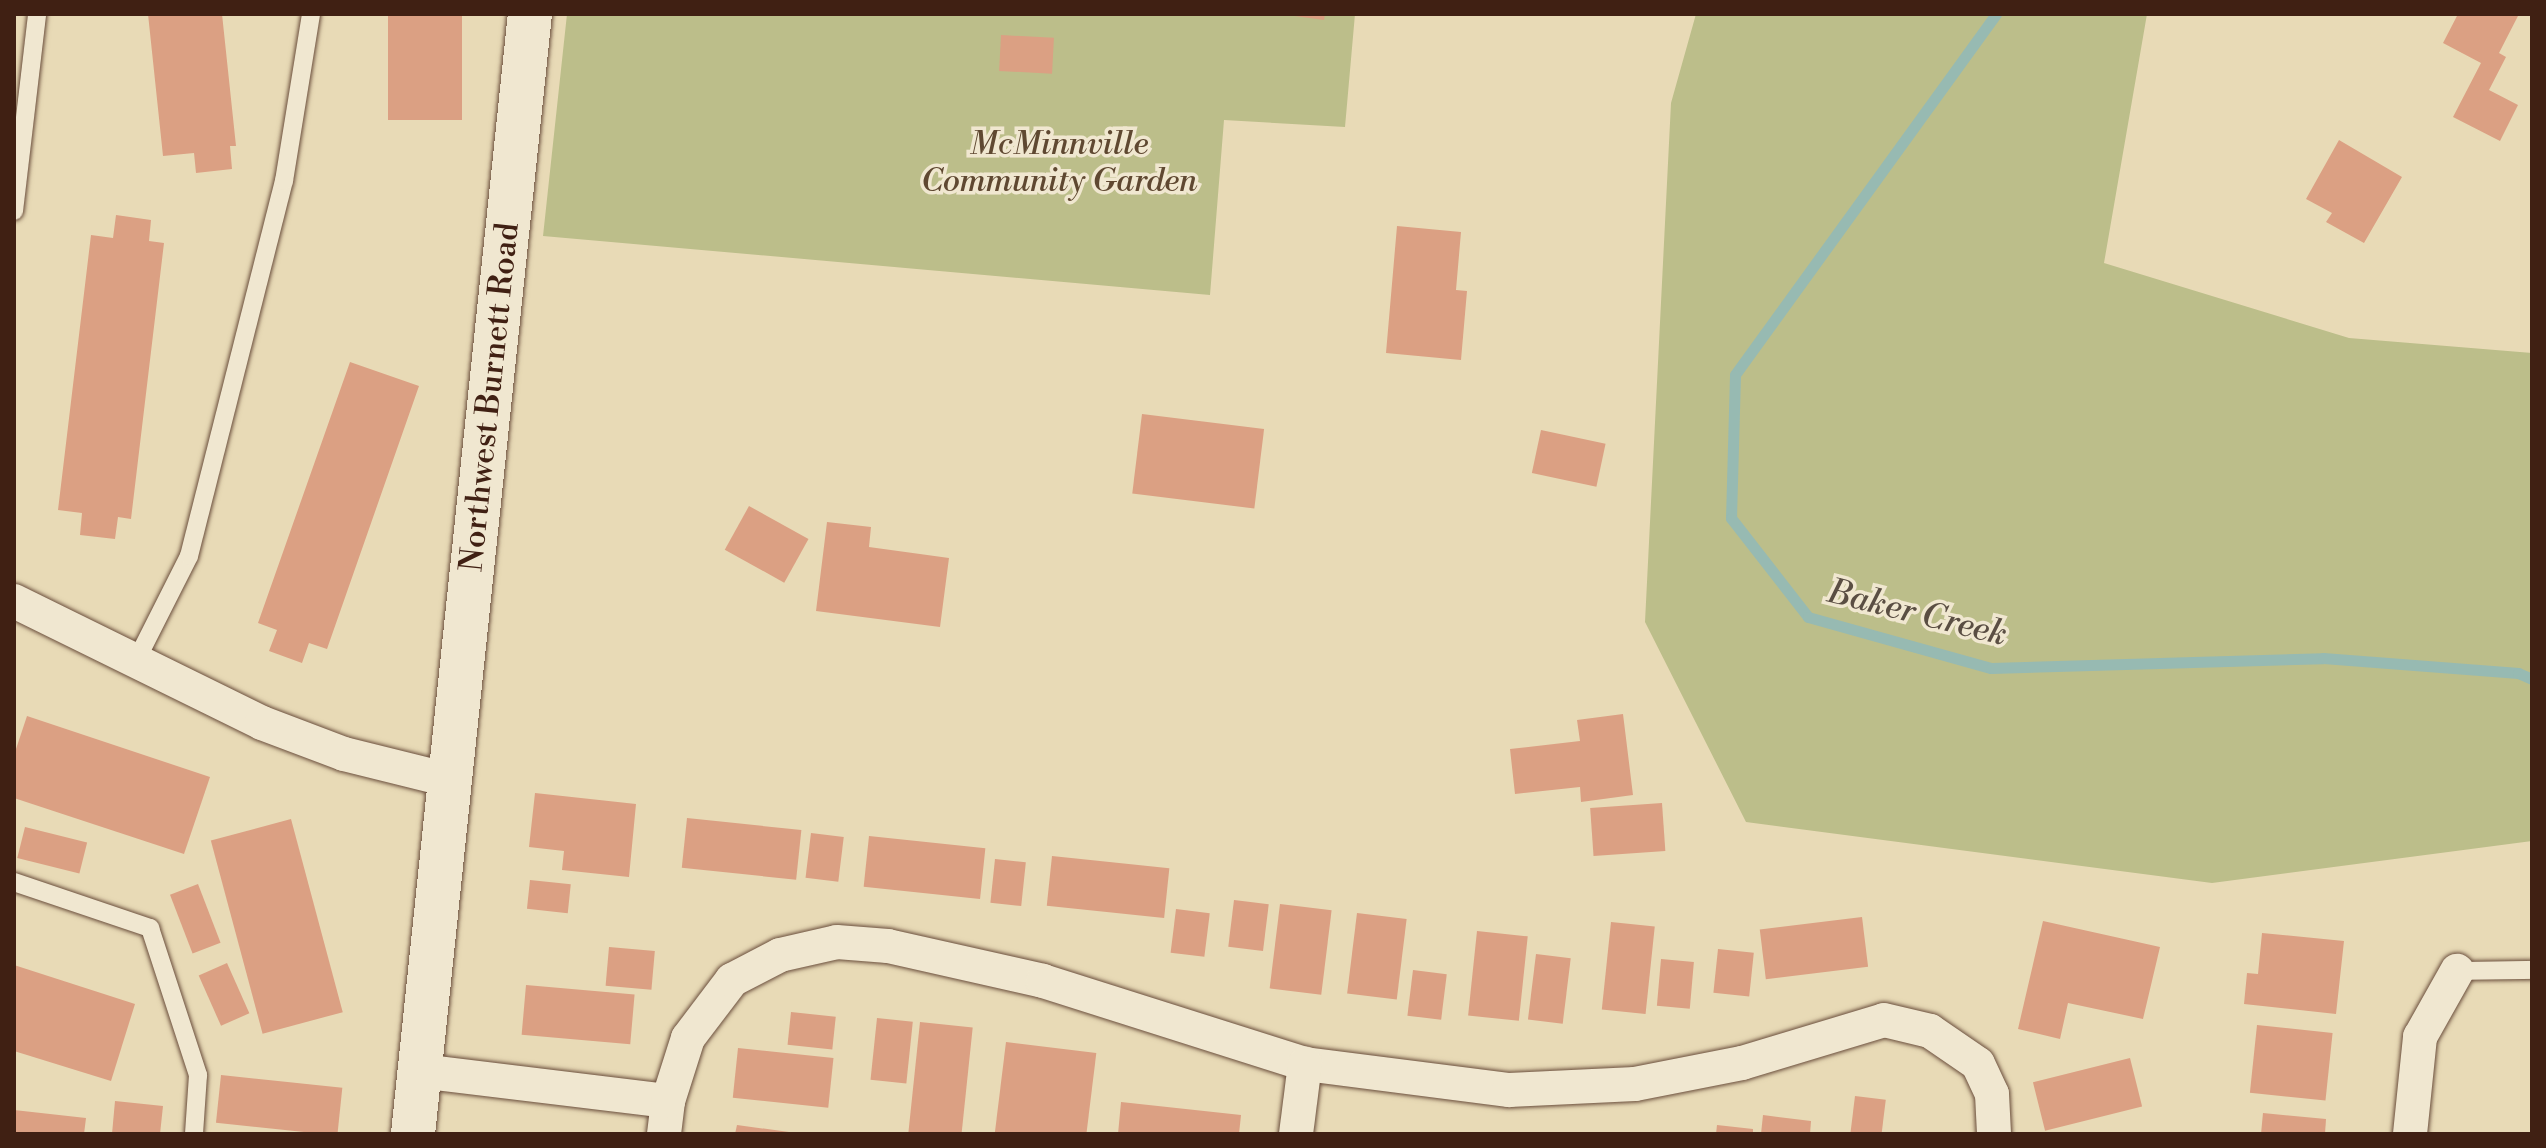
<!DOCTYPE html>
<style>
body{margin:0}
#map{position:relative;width:2546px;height:1148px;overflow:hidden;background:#e8dab6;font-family:"Libre Bodoni",serif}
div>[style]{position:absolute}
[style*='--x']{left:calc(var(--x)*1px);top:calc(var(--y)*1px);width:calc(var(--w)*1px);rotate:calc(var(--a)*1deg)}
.green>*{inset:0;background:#bcbe8a}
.stream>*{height:11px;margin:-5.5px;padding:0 5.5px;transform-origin:5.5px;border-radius:5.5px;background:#97bab2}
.building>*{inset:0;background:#dba083;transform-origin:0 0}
.roads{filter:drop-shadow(0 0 2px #6a4e3c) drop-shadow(0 0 2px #6a4e3c)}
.lane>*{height:18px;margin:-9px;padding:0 9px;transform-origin:9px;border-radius:9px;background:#f0e7d0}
.street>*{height:34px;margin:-17px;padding:0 17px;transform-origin:17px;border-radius:17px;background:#f0e7d0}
.secondary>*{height:44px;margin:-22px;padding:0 22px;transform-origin:22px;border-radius:22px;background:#f0e7d0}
span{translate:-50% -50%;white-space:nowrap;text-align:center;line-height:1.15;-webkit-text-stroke:7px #f0e7d0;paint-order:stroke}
.park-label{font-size:32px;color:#5f4831;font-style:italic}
.street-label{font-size:32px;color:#402013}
.water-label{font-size:34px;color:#5a4e43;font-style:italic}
.frame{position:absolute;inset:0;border:16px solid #402013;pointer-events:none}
</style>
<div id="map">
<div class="green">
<div style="clip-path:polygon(567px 14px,1355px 14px,1345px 127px,1224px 120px,1210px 295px,543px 236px)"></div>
<div style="clip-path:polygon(1696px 14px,2147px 14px,2104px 263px,2349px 338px,2532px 353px,2532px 841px,2212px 883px,1746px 822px,1645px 622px,1671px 103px)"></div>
</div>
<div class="stream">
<div style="--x:1996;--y:14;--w:445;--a:125.9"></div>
<div style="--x:1735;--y:375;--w:143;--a:91.6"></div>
<div style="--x:1731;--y:518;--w:125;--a:52.1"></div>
<div style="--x:1808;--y:617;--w:190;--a:15.6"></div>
<div style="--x:1991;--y:668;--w:332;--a:-1.7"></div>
<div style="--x:2323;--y:658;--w:196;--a:4.4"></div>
<div style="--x:2518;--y:673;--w:15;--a:23"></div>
</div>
<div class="building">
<div style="clip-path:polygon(148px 14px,222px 14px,236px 146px,230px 146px,232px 169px,196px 173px,194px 153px,163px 156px)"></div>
<div style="left:388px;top:14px;width:74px;height:106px"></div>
<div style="clip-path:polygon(1280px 14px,1325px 14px,1324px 20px)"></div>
<div style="clip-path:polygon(2458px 14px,2519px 14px,2499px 53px,2506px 57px,2489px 90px,2518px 105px,2500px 141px,2453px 117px,2481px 63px,2443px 43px)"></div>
<div style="left:1001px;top:35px;width:53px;height:36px;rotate:3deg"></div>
<div style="clip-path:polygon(2339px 140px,2402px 177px,2364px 243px,2326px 222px,2332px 213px,2306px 199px)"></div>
<div style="clip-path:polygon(116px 215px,151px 220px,149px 241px,164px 243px,131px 519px,118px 517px,115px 539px,80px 535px,82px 513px,58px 510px,91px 235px,113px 238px)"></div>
<div style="clip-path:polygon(1397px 226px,1461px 232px,1456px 290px,1467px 291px,1461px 360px,1386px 353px)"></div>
<div style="clip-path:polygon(350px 362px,419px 386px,327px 649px,309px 643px,302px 663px,269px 651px,277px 630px,258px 623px)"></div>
<div style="left:1142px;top:414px;width:123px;height:80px;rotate:7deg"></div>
<div style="left:1541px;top:430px;width:66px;height:44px;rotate:12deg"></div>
<div style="left:749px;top:506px;width:68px;height:50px;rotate:29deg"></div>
<div style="clip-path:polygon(827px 522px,871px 527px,869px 547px,949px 558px,940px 627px,816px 611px)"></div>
<div style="clip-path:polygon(1623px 714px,1633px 795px,1581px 802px,1580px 787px,1515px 794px,1510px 749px,1580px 741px,1577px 720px)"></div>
<div style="clip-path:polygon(27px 716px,210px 777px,184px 854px,14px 798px,14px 755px)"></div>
<div style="clip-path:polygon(535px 793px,636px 804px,629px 877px,562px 870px,564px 851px,529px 847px)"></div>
<div style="left:1662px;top:803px;width:48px;height:72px;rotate:86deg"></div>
<div style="left:687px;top:818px;width:115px;height:50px;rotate:6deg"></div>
<div style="left:291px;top:819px;width:200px;height:83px;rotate:75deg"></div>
<div style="left:25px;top:827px;width:64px;height:32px;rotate:14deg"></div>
<div style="left:811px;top:833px;width:33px;height:45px;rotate:7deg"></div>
<div style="left:869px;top:836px;width:117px;height:51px;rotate:6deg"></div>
<div style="left:1052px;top:856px;width:118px;height:50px;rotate:6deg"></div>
<div style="left:995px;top:859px;width:31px;height:44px;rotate:6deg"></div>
<div style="left:530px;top:880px;width:41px;height:29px;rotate:6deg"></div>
<div style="left:198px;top:884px;width:63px;height:30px;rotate:69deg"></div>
<div style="left:1234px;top:900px;width:35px;height:47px;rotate:7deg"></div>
<div style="left:1280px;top:904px;width:52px;height:85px;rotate:7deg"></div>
<div style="left:1176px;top:909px;width:34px;height:44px;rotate:7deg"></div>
<div style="left:1357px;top:913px;width:50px;height:81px;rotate:7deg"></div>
<div style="left:1862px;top:917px;width:50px;height:103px;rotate:83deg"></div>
<div style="clip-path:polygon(2043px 921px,2160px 947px,2143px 1019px,2068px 1003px,2060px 1039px,2018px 1029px)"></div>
<div style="left:1611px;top:922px;width:44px;height:88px;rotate:6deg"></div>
<div style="left:1477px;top:931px;width:51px;height:85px;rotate:6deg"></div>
<div style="clip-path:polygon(2262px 933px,2344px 941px,2336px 1014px,2244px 1004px,2247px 973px,2258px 974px)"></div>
<div style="left:609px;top:947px;width:46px;height:39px;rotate:5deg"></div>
<div style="left:1718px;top:949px;width:36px;height:44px;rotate:6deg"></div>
<div style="left:1536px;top:954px;width:35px;height:66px;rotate:7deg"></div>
<div style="left:1661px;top:959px;width:33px;height:47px;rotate:5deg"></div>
<div style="left:227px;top:963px;width:55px;height:31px;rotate:66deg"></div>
<div style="clip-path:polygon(14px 965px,135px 1004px,111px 1081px,14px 1051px)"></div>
<div style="left:1413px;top:970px;width:34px;height:46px;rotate:7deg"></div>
<div style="left:526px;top:985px;width:109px;height:50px;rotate:5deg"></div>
<div style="left:791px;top:1012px;width:45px;height:33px;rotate:6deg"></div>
<div style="left:877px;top:1018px;width:36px;height:62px;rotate:6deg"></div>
<div style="left:920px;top:1022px;width:53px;height:113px;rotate:6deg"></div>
<div style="left:2257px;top:1025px;width:76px;height:68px;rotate:6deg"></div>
<div style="left:1006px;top:1042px;width:91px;height:93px;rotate:7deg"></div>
<div style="left:738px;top:1048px;width:96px;height:50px;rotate:6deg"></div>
<div style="left:2130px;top:1058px;width:50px;height:100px;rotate:76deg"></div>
<div style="left:221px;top:1075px;width:122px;height:48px;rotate:6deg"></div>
<div style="left:1855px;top:1096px;width:31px;height:38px;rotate:7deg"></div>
<div style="clip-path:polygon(115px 1101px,163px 1106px,160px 1134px,112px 1134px)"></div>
<div style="clip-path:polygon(1121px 1102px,1241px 1115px,1239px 1134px,1118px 1134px)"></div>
<div style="clip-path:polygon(14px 1110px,86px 1118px,84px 1134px,14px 1134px)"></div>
<div style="clip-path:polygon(2263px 1113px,2326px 1119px,2325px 1134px,2261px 1134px)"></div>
<div style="clip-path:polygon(1763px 1115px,1811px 1121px,1810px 1134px,1761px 1134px)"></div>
<div style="clip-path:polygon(737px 1125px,789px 1132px,789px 1134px,735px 1134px)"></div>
<div style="clip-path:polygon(1717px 1125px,1753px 1129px,1753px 1134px,1716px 1134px)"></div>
</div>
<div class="roads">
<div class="lane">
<div style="--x:14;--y:211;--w:198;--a:-83.3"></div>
<div style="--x:135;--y:663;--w:120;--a:-63.2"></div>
<div style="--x:189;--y:556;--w:387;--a:-75.8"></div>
<div style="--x:284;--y:181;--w:169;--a:-80.8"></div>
<div style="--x:14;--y:882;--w:144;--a:18.7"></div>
<div style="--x:150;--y:928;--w:155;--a:71.9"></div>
<div style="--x:198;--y:1075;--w:59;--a:93.9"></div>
<div style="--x:2457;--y:971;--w:75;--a:-0.8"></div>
</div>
<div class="street">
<div style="--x:14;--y:601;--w:276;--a:26.2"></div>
<div style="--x:262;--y:723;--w:88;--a:20.7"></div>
<div style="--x:344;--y:754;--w:108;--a:13.9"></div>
<div style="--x:420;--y:1071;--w:250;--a:6.9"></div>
<div style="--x:664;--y:1134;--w:33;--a:-83"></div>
<div style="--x:668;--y:1101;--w:66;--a:-72.4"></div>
<div style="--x:688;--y:1038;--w:73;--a:-52.8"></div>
<div style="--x:732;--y:980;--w:54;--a:-27.5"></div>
<div style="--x:780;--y:955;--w:58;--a:-12.8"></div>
<div style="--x:837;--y:942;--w:51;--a:4.5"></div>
<div style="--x:888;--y:946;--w:159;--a:12.7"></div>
<div style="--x:1043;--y:981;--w:275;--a:17.6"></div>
<div style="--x:1305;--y:1064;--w:206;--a:7.3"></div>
<div style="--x:1509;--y:1090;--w:126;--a:-2.7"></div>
<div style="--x:1635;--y:1084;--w:109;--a:-11.1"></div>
<div style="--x:1742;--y:1063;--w:148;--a:-16.8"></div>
<div style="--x:1884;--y:1020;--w:47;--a:13.4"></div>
<div style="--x:1930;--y:1031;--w:58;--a:34.5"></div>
<div style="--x:1978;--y:1064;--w:33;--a:65"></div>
<div style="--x:1992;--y:1094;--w:40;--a:87.1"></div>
<div style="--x:1296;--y:1134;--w:71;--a:-82.7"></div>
<div style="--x:2410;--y:1134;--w:98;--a:-84.1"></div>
<div style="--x:2420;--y:1037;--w:76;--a:-60.7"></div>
</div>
<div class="secondary">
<div style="--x:413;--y:1134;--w:1126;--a:-84.04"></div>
</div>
</div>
<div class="park-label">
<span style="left:1059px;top:163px">McMinnville<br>Community Garden</span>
</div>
<div class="street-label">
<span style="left:490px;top:397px;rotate:-84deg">Northwest Burnett Road</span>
</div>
<div class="water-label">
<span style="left:1917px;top:614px;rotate:14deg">Baker Creek</span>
</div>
<div class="frame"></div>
</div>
